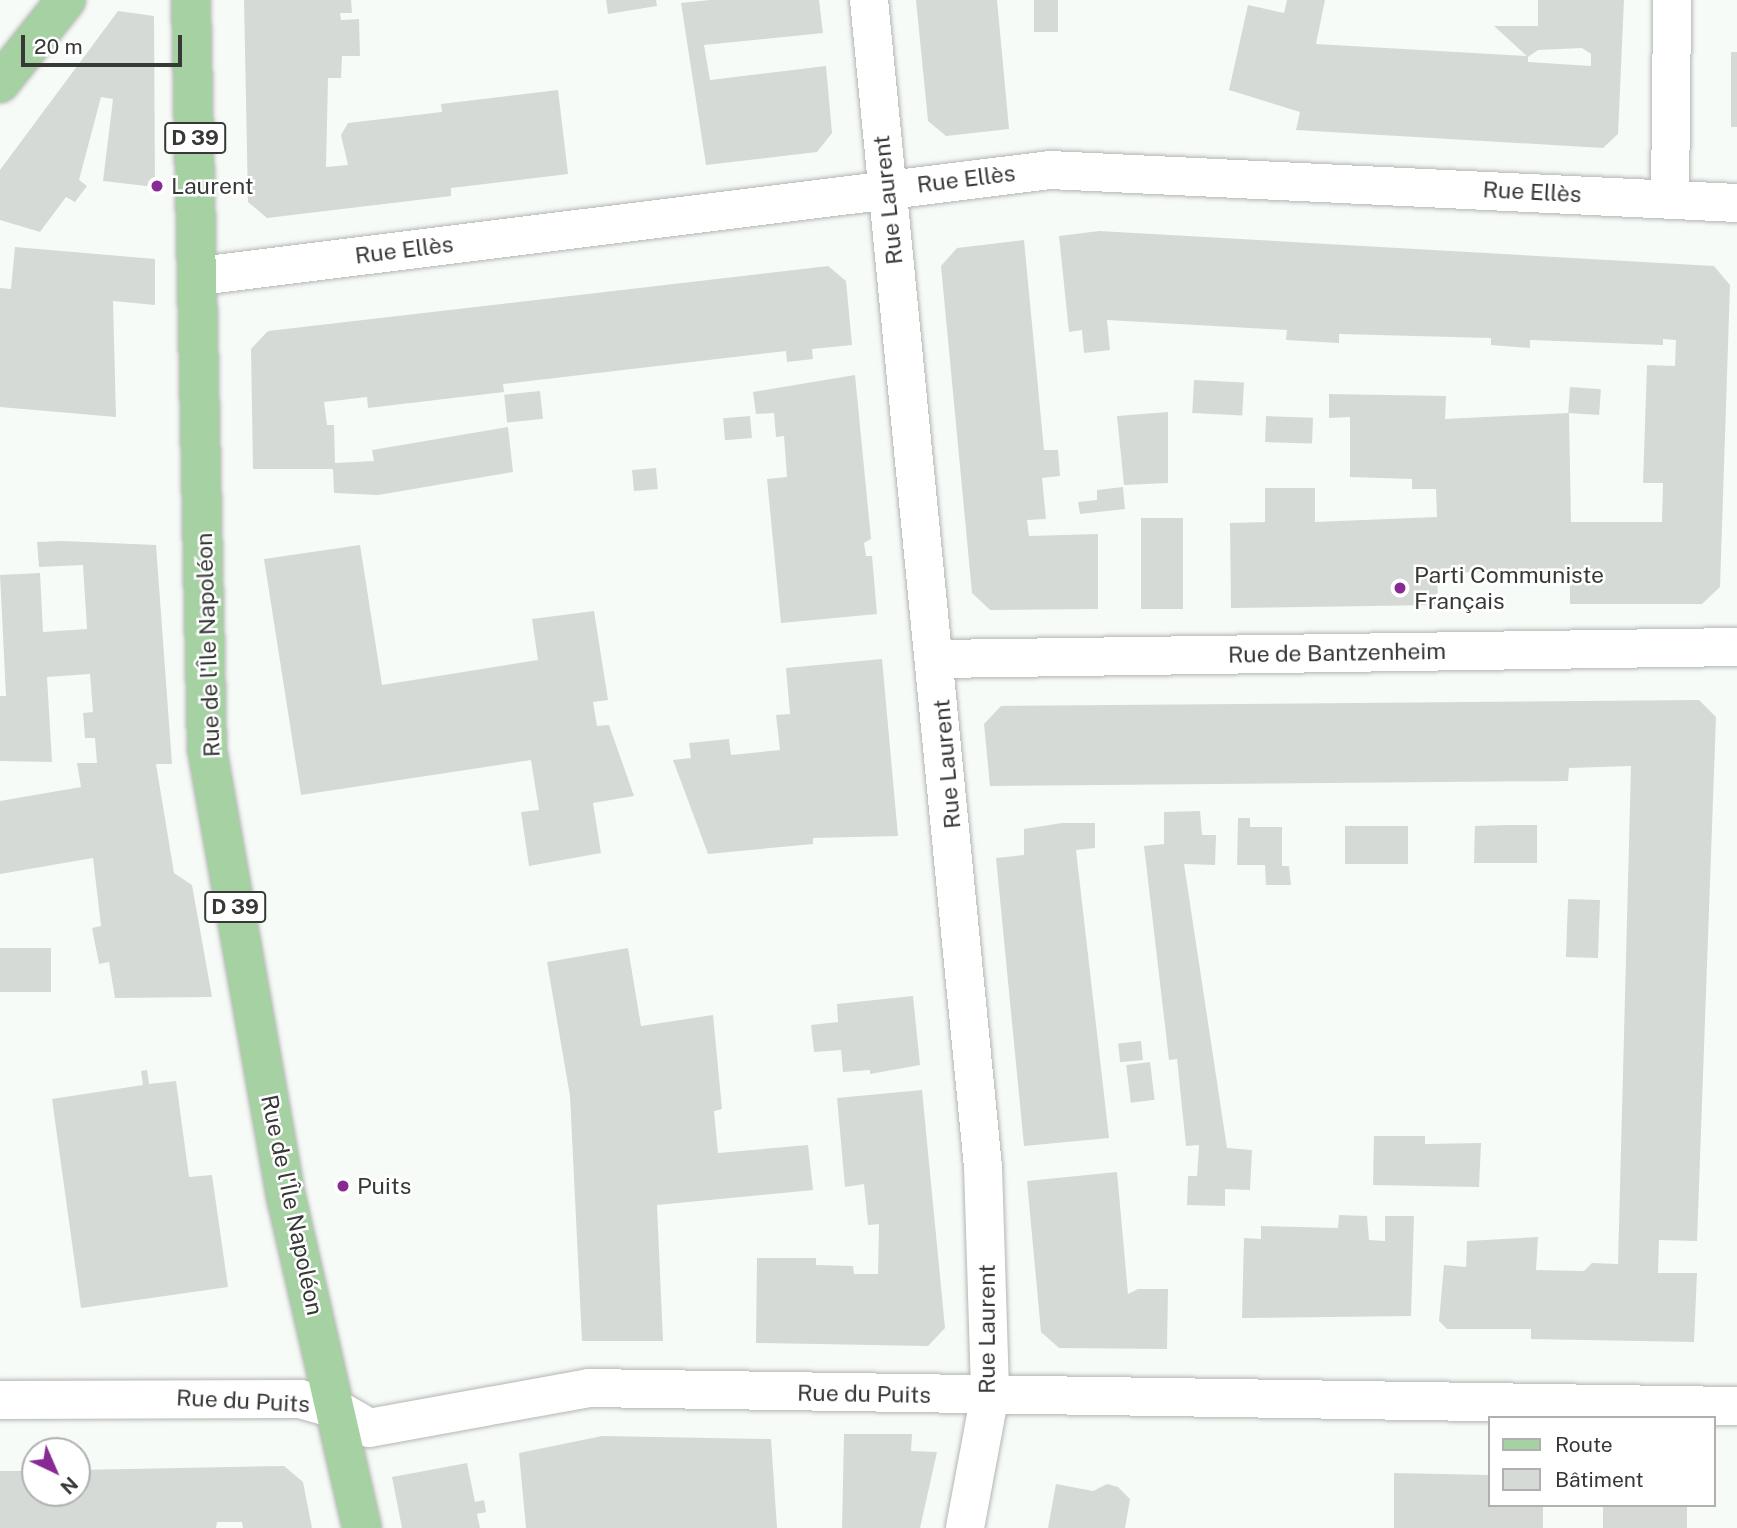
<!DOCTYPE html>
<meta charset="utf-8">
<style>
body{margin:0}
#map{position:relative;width:1737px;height:1528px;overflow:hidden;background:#f7fbf7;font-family:"Public Sans",sans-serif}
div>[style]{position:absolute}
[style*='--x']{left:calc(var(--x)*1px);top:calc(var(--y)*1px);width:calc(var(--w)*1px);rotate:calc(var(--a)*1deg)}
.building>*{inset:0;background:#d6dad6;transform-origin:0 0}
.roads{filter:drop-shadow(0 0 2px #b3b6b2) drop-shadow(0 0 2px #b3b6b2)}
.street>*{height:38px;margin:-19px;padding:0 19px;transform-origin:19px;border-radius:19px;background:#fff}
.primary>*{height:38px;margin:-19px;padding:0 19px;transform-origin:19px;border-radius:19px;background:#a5d1a3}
.dots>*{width:19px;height:19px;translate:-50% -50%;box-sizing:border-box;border:4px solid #fff;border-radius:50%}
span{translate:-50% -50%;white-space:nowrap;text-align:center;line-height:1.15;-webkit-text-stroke:5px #fff;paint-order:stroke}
.shield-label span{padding:2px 5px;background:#fff;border:2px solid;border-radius:5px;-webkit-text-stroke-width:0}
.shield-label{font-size:21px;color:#373937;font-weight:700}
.street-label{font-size:23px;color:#373937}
.poi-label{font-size:23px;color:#373937}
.left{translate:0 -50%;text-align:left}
.legend{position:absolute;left:1488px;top:1416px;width:228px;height:91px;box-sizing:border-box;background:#fff;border:2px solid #afb0af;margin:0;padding:9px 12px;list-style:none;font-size:21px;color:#373937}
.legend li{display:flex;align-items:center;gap:14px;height:35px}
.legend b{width:35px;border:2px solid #afb0af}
.north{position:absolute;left:21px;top:1437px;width:70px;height:70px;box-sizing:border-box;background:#fff;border:2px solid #afb0af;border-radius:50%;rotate:136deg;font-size:19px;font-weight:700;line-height:28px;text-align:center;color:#373937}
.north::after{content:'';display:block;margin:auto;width:24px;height:32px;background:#882994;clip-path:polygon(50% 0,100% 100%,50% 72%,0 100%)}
.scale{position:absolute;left:21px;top:35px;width:161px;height:32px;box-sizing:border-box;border:4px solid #373937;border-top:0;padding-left:9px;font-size:21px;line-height:24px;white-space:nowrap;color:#373937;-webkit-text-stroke:5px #fff;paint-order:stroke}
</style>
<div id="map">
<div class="building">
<div style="clip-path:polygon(244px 0,351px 0,352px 13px,340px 13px,341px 20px,359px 19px,360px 56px,342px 56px,341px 78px,328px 78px,326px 167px,348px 165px,341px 135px,348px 123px,442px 112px,441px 104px,558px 90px,568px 174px,451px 188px,451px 196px,267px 218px,248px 202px)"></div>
<div style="clip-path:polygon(606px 0,656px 0,657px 6px,608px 14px)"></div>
<div style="clip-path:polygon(710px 0,819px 0,823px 33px,704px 45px,710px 80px,826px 66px,832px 133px,817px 152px,706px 165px,681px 3px)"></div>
<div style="clip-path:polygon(916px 0,997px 0,1009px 129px,946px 136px,928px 121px)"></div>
<div style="left:1034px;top:0;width:24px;height:32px"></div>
<div style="clip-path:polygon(1287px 0,1325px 0,1316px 44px,1528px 56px,1528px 62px,1591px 66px,1591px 54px,1582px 48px,1538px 50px,1528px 57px,1494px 26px,1538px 26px,1538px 0,1624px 0,1618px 134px,1603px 148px,1296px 130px,1300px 112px,1229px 90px,1248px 5px,1284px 13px)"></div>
<div style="clip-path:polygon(118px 11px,154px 16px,155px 187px,103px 181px,113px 99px,101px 97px,79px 180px,87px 186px,75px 202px,66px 197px,40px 232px,0 220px,0 170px)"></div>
<div style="left:1731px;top:52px;width:6px;height:75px"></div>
<div style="clip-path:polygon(1099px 231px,1714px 266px,1730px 285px,1720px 587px,1702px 604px,1570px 604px,1570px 573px,1437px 572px,1438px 605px,1231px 608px,1230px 523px,1265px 522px,1265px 488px,1315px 488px,1315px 522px,1437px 517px,1436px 489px,1412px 489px,1412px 479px,1350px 477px,1350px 417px,1329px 418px,1329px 394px,1446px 396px,1445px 419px,1569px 413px,1571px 522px,1662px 522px,1663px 483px,1643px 483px,1647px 365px,1675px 366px,1676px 340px,1663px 339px,1663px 345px,1530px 340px,1530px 348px,1491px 345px,1491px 338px,1339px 334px,1339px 343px,1286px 340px,1287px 330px,1107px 320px,1110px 350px,1084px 353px,1082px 330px,1069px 332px,1059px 236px)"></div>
<div style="clip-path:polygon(1024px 240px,1044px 450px,1058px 450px,1060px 476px,1042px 478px,1046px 519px,1027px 520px,1029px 536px,1098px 534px,1098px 609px,990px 610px,972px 593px,941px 266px,957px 248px)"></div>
<div style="clip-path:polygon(15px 247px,155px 259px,155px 305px,113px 301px,116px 417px,0 407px,0 288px,11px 289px)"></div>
<div style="clip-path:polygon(828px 266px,846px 281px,852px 345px,812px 349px,813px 359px,787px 362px,786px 351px,503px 384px,504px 392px,368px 408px,367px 397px,324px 402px,327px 425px,334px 425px,335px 463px,374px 461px,372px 450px,508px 427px,513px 472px,378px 495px,334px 493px,333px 469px,253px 469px,251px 349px,268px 331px)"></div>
<div style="clip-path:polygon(855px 375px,871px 539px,864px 543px,866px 556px,872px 556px,877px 614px,781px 623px,767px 479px,787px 477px,784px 436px,776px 437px,774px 413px,756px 414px,753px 392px)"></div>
<div style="left:1194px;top:380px;width:50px;height:33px;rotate:3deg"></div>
<div style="left:1570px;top:387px;width:31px;height:26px;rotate:4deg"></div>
<div style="left:540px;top:391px;width:28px;height:36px;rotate:84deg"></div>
<div style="clip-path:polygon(1168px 412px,1168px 483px,1124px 485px,1117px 416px)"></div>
<div style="left:750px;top:416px;width:22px;height:27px;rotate:85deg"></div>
<div style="left:1266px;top:416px;width:47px;height:26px;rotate:2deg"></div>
<div style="left:656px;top:468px;width:21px;height:24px;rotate:85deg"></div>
<div style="clip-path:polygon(1123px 487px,1125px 509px,1080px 514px,1078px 502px,1097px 500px,1097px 490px)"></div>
<div style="left:1141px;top:518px;width:42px;height:91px"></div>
<div style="clip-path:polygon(63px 541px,156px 545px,172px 764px,156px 764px,174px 873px,192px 885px,212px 997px,115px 998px,109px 962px,99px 964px,92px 928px,101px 926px,93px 858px,0 874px,0 801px,81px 787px,77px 763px,97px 763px,95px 738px,85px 738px,83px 713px,93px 712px,90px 674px,47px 677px,52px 762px,0 761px,0 696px,6px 696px,0 575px,40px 573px,43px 632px,87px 629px,83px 565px,39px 567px,37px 542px)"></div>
<div style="clip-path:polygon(360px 545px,382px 685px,538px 660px,532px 619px,594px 611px,608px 700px,593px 702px,597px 726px,609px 725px,634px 796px,593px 803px,601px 853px,529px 866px,521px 812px,539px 810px,531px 760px,301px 795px,264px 559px)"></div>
<div style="clip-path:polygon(882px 659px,898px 836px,813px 838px,813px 844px,708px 854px,673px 760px,691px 758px,689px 743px,729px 739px,731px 755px,780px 750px,776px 715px,790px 714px,786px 668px)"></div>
<div style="clip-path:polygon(1699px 700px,1716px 717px,1697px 1241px,1659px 1240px,1658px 1273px,1697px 1273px,1694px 1342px,1531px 1339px,1531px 1329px,1447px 1329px,1439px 1321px,1444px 1265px,1466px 1267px,1467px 1241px,1538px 1237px,1536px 1270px,1584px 1271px,1592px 1263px,1618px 1264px,1631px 766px,1569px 768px,1568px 781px,990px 786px,984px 724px,1001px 706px)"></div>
<div style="clip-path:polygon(1200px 811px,1202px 835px,1216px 835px,1215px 865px,1184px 864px,1181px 842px,1184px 864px,1227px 1148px,1252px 1150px,1250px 1190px,1225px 1189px,1225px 1206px,1187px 1205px,1188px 1176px,1197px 1176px,1199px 1145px,1186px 1146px,1177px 1059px,1169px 1060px,1144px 846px,1164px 844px,1164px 812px)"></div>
<div style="clip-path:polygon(1238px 818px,1250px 818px,1250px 827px,1282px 827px,1282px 866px,1289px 866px,1291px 885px,1266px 885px,1265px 865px,1237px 865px)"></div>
<div style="clip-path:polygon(1062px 823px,1095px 823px,1095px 848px,1076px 850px,1109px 1138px,1024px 1146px,996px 858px,1024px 855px,1024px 829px)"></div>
<div style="clip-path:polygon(1505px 825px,1537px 825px,1537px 863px,1474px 863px,1475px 826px)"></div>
<div style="left:1345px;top:826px;width:63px;height:38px"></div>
<div style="left:1568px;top:899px;width:32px;height:58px;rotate:2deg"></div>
<div style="left:0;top:948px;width:51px;height:44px"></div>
<div style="clip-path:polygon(628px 948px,641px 1026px,713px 1015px,722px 1109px,714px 1111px,718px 1153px,808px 1145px,813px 1190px,657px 1205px,663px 1341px,582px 1341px,570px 1096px,547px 962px)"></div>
<div style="clip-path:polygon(913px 996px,920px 1065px,870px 1074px,870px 1070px,843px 1072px,841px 1050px,814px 1052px,811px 1025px,838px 1022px,837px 1004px)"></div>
<div style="left:1141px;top:1041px;width:19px;height:23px;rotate:84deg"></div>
<div style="left:1150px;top:1062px;width:38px;height:24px;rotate:83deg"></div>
<div style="clip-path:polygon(147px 1070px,149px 1084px,176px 1081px,189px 1177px,212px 1175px,228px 1287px,81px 1308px,52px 1099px,143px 1085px,141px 1071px)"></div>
<div style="clip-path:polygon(922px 1090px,945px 1328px,928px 1346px,756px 1343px,757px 1258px,816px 1258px,816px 1265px,853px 1266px,854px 1274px,878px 1274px,879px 1224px,868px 1225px,864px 1184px,845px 1187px,837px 1098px)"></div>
<div style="clip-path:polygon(1374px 1136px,1425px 1136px,1425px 1144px,1481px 1143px,1479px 1187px,1373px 1185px)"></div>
<div style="clip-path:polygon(1117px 1172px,1128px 1294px,1138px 1289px,1168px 1289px,1167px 1349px,1059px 1348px,1041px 1332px,1027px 1181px)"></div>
<div style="clip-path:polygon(1339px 1215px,1367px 1216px,1369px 1240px,1385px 1241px,1385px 1216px,1414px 1216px,1411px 1316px,1242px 1318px,1244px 1238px,1261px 1239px,1261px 1226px,1338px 1228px)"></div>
<div style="clip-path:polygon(844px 1434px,912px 1434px,911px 1451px,937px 1452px,920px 1528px,842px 1528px)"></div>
<div style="clip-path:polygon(602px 1436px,771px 1439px,777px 1528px,526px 1528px,519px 1453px)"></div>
<div style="clip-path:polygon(467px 1463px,475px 1502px,484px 1500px,486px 1512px,477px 1514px,480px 1528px,402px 1528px,392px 1477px)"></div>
<div style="clip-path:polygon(284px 1466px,303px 1482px,312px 1528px,243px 1528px,242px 1522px,217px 1522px,216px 1528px,0 1528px,0 1471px,35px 1471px,35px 1493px,77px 1493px,77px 1470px)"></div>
<div style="clip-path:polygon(1394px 1473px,1490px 1475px,1490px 1505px,1543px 1505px,1543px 1528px,1394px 1528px)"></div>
<div style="clip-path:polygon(1056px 1484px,1093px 1491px,1107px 1484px,1118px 1487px,1130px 1499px,1125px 1528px,1048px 1528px)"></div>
<div style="left:1603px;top:1505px;width:84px;height:23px"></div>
</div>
<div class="roads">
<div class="street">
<div style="--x:869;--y:0;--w:1173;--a:84.42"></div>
<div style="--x:983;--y:1167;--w:227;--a:88.2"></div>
<div style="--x:990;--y:1394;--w:136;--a:100.6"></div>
<div style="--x:1670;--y:199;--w:199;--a:-89.4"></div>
<div style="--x:200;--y:276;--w:857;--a:-7.11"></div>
<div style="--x:1050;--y:170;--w:688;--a:2.75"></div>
<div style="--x:938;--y:659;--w:799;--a:-0.86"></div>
<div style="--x:0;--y:1400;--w:300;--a:-0.2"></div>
<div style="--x:300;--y:1399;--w:40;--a:16"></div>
<div style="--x:338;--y:1410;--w:36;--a:30"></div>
<div style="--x:369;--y:1428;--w:224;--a:-10.3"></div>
<div style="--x:589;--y:1388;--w:1148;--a:0.9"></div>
</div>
<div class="primary">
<div style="--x:191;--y:0;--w:749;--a:88.78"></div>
<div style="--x:207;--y:749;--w:459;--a:80"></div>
<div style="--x:287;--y:1201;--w:335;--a:77.1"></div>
<div style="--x:0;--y:83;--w:106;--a:-51.5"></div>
</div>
</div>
<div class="dots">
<div style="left:157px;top:186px;background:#882994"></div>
<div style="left:1400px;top:588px;background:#882994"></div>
<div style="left:343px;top:1186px;background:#882994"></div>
</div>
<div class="shield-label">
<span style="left:195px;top:138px">D 39</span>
<span style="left:235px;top:907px">D 39</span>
</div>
<div class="street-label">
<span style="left:966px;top:179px;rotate:-7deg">Rue Ellès</span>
<span style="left:1532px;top:192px;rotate:3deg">Rue Ellès</span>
<span style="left:888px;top:200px;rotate:-96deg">Rue Laurent</span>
<span style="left:404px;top:250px;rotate:-7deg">Rue Ellès</span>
<span style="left:208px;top:645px;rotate:-92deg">Rue de l'Île Napoléon</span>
<span style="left:1337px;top:653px;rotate:-1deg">Rue de Bantzenheim</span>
<span style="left:947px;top:764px;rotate:-95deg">Rue Laurent</span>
<span style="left:292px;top:1205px;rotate:78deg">Rue de l'Île Napoléon</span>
<span style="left:987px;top:1329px;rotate:-90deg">Rue Laurent</span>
<span style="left:864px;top:1394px;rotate:1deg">Rue du Puits</span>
<span style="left:243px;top:1401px;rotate:3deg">Rue du Puits</span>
</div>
<div class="poi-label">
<span class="left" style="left:171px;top:186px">Laurent</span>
<span class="left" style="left:1414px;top:588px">Parti Communiste<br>Français</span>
<span class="left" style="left:357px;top:1186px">Puits</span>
</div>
<ul class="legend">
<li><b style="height:9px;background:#a5d1a3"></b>Route</li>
<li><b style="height:19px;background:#d6dad6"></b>Bâtiment</li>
</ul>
<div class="north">N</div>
<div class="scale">20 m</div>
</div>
